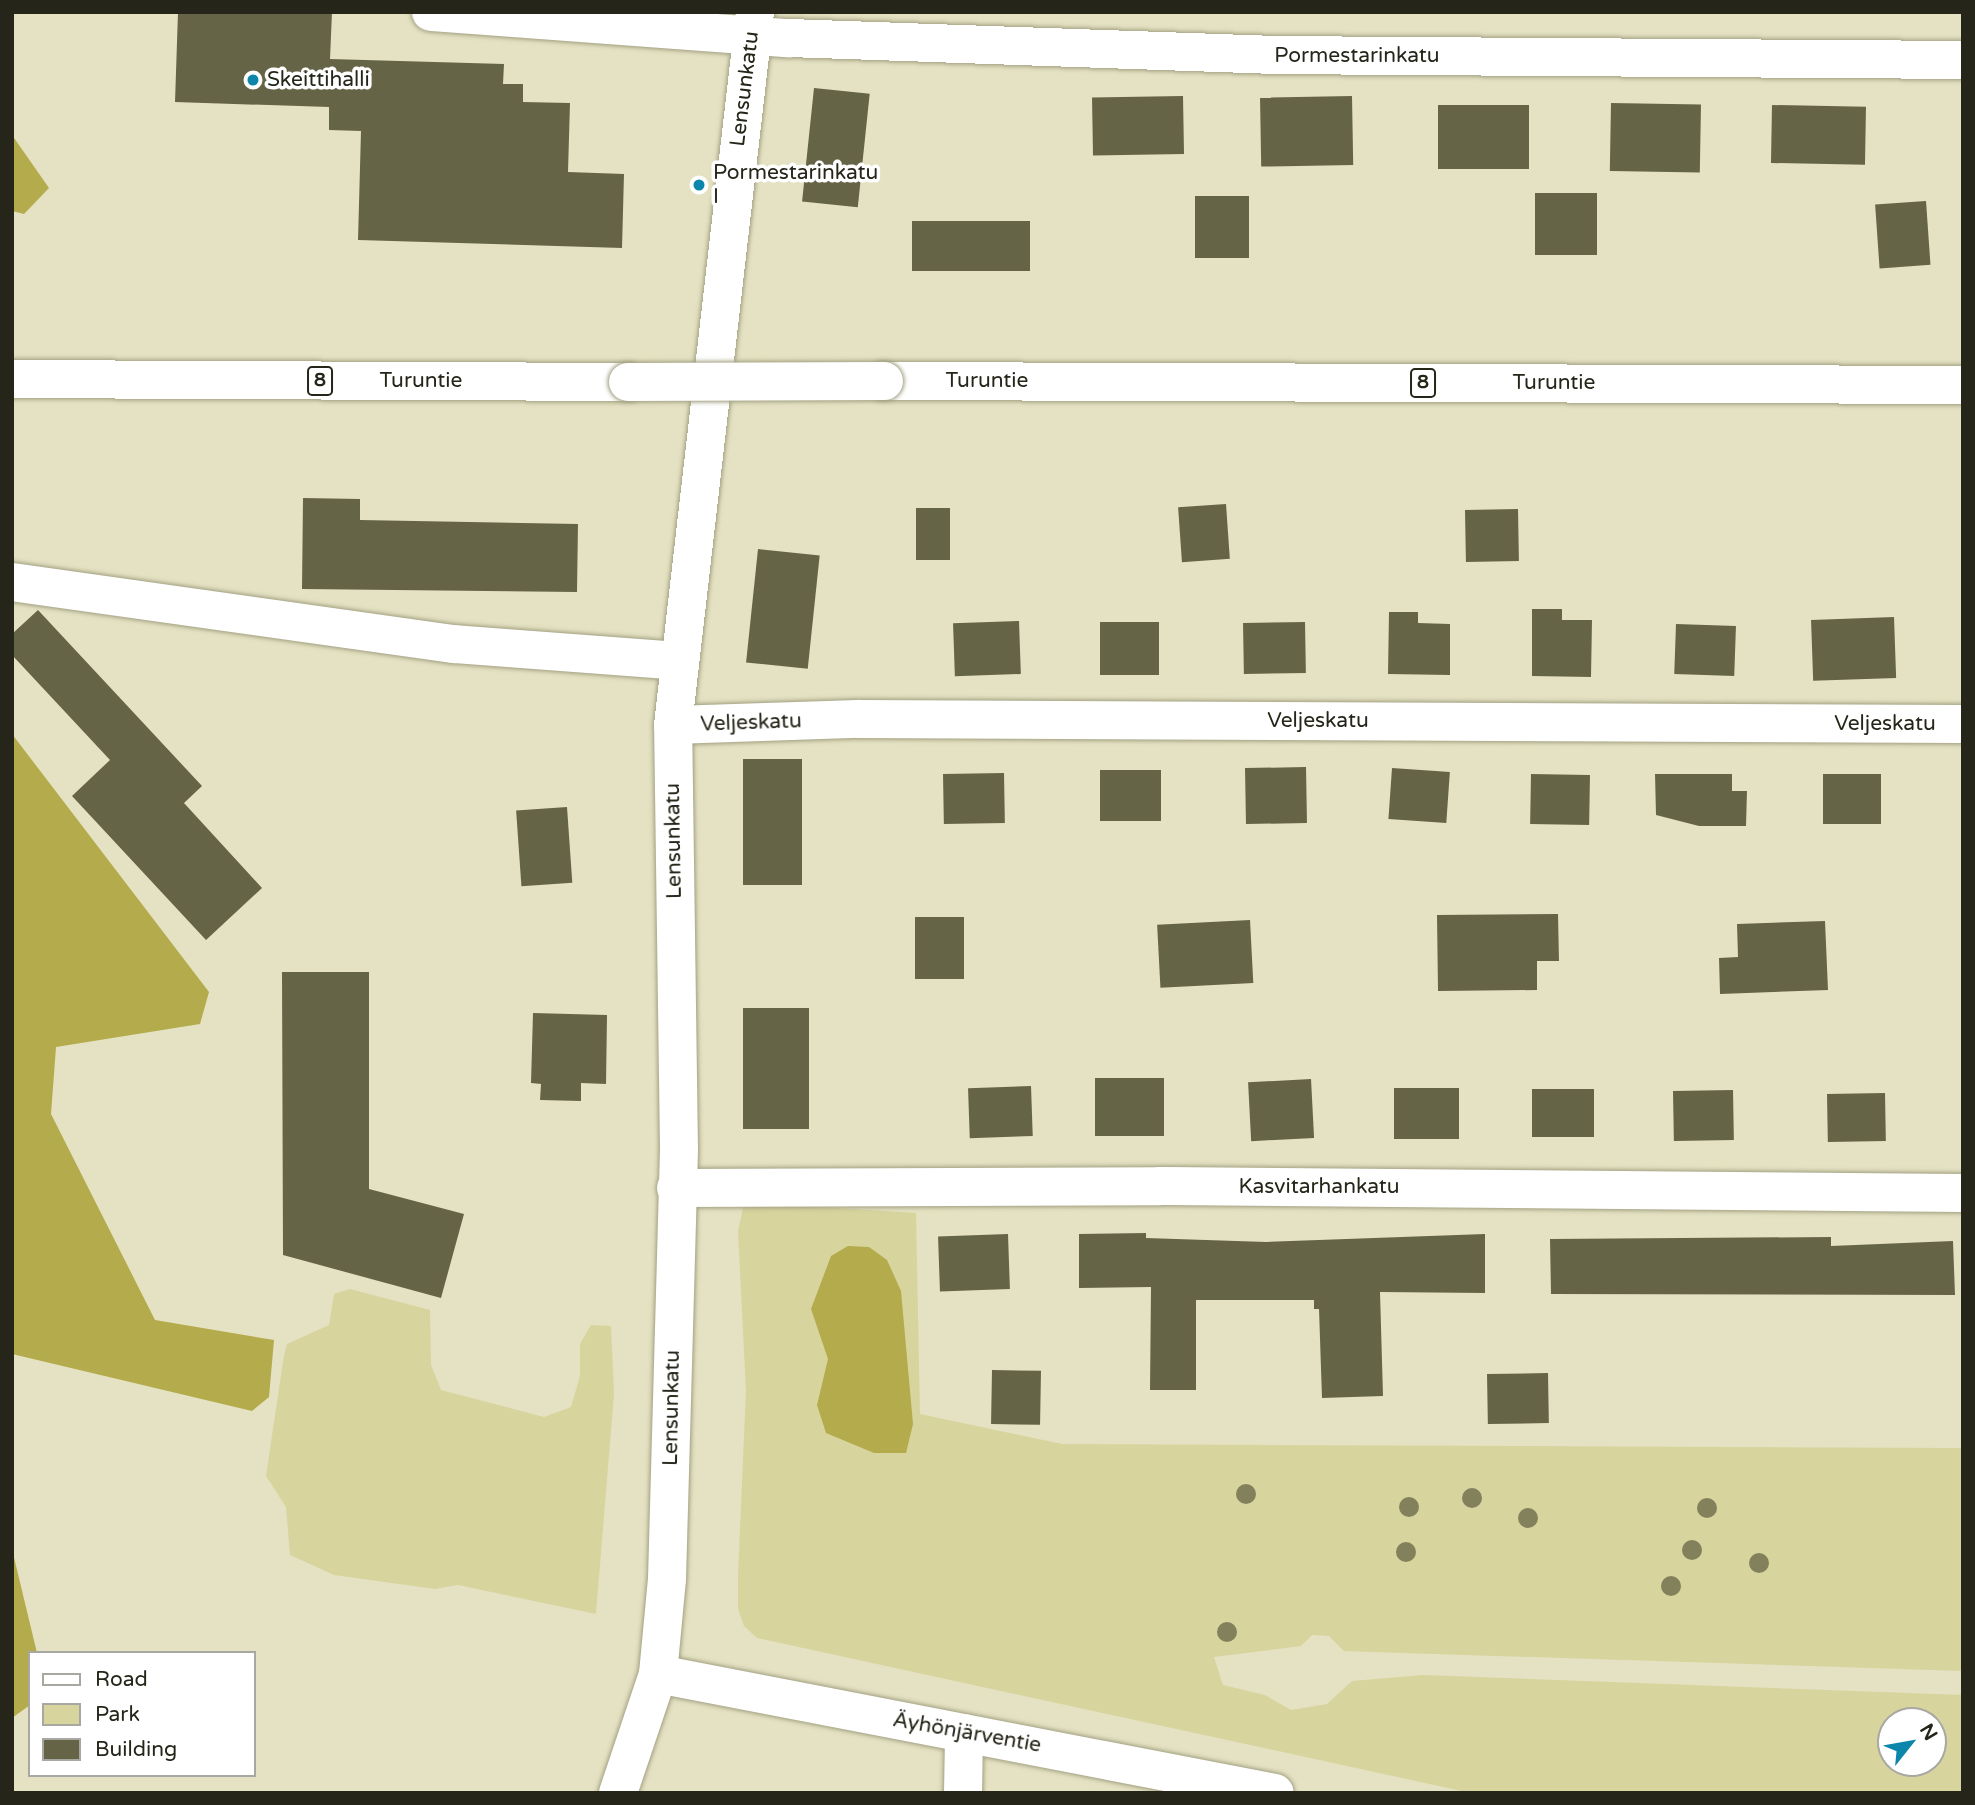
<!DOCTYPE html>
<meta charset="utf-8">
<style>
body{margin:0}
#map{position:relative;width:1975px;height:1805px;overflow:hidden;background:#e4e2c2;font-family:"Varela Round",sans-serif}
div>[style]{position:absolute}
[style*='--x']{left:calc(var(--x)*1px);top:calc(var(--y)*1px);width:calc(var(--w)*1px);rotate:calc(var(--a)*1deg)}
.green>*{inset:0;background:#d8d49e}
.forest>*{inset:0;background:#b4ab4c}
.building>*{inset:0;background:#666447;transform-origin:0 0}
.roads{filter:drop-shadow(0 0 2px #a3a183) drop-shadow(0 0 2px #a3a183)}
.minor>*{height:38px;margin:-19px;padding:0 19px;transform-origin:19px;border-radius:19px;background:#fff}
.major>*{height:38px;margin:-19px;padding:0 19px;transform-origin:19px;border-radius:19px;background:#fff}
.highway>*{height:38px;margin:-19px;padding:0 19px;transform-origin:19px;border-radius:19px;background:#fff}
.bridges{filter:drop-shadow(0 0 2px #a3a183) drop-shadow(0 0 2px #a3a183)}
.highway-bridge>*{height:38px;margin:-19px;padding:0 19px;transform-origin:19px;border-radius:19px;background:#fff}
.trees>*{width:20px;height:20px;margin:-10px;border-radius:50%;background:#83815b}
.dots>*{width:19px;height:19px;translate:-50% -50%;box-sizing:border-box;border:4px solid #fff;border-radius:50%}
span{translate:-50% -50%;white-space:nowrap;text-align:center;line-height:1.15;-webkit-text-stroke:7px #fff;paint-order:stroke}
.shield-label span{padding:2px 5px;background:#fff;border:2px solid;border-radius:5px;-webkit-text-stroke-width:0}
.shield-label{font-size:19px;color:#262519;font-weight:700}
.street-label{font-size:21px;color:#262519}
.poi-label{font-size:21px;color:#262519}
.left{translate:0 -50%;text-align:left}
.frame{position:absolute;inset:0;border:14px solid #262519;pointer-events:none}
.legend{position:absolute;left:28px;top:1651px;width:228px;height:126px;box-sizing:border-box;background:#fff;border:2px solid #a8a8a3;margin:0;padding:9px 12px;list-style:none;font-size:21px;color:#262519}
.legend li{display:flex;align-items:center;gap:14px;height:35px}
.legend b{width:35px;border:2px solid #a8a8a3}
.north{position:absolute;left:1877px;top:1707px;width:70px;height:70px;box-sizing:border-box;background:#fff;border:2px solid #a8a8a3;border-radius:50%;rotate:59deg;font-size:19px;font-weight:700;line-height:28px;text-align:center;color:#262519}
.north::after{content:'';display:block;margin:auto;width:24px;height:32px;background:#0c86aa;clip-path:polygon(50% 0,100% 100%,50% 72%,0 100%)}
</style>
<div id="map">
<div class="green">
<div style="clip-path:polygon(evenodd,756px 1203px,916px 1213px,920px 1414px,1062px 1444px,1963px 1448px,1963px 1671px,1344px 1651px,1329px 1636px,1312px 1635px,1301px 1646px,1214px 1657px,1223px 1685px,1265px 1695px,1291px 1710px,1327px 1704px,1352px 1681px,1423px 1675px,1963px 1695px,1963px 1793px,1471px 1793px,757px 1638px,744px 1626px,738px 1609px,738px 1575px,746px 1391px,738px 1231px,743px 1208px,756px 1203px,1891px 1721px,1933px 1721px,1933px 1763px,1891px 1763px,1891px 1721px)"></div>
<div style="clip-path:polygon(350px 1289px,430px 1310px,431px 1365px,441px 1390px,544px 1417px,571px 1407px,580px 1376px,580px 1344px,591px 1325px,611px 1326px,614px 1394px,596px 1614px,458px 1585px,435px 1589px,334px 1575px,290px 1555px,286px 1507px,266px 1476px,284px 1355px,287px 1344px,329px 1325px,334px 1294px)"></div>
</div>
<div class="forest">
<div style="clip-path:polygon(12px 135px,49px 188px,24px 214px,12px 211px)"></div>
<div style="clip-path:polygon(12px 734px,209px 992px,200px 1024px,56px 1047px,51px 1114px,155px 1320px,274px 1340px,269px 1397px,252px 1411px,12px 1354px)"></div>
<div style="clip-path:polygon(848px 1246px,869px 1247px,887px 1260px,901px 1291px,913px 1424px,906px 1453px,874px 1453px,826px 1433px,817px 1405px,828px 1359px,811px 1309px,831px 1256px)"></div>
<div style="clip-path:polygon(12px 1549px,37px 1653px,30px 1653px,30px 1705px,12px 1718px)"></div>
</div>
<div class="building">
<div style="clip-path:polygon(178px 12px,332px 12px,330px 59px,504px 64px,503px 84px,523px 84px,523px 102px,570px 103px,568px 172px,624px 174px,622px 248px,358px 240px,361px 131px,329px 130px,329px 107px,175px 102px)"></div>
<div style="left:814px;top:88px;width:56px;height:114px;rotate:6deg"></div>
<div style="left:1183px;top:96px;width:58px;height:91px;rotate:89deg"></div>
<div style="left:1352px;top:96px;width:69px;height:92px;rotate:89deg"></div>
<div style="left:1611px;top:103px;width:90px;height:68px;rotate:1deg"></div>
<div style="left:1438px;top:105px;width:91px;height:64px"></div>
<div style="left:1772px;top:105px;width:94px;height:58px;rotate:1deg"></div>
<div style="left:1597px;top:193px;width:62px;height:62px;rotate:90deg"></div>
<div style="left:1195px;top:196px;width:54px;height:62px"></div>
<div style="left:1926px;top:201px;width:64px;height:51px;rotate:86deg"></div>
<div style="left:912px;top:221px;width:118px;height:50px"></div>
<div style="clip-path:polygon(303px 498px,360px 499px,360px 520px,578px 524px,577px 592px,302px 589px)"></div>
<div style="left:1226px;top:504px;width:55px;height:48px;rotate:86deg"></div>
<div style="left:916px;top:508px;width:34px;height:52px"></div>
<div style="left:1518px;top:509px;width:52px;height:53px;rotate:89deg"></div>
<div style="left:758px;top:549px;width:62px;height:114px;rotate:6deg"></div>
<div style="clip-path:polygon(1532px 609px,1562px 609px,1562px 620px,1592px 620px,1591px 677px,1532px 676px)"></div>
<div style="clip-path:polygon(38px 610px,202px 786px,184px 803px,262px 888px,206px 940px,72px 796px,110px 760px,12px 655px,12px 634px)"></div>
<div style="clip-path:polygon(1389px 612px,1418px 612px,1418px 623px,1450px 624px,1450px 675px,1388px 674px)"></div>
<div style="left:1894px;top:617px;width:61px;height:83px;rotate:88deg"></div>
<div style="left:1019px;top:621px;width:53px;height:66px;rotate:88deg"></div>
<div style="left:1100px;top:622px;width:59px;height:53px"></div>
<div style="left:1305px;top:622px;width:51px;height:62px;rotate:89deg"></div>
<div style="left:1676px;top:624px;width:60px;height:50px;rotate:2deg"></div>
<div style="left:743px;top:759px;width:59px;height:126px"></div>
<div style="left:1306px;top:767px;width:56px;height:61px;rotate:89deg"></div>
<div style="left:1392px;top:768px;width:58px;height:51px;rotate:4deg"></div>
<div style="left:1100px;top:770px;width:61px;height:51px"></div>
<div style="left:1004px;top:773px;width:50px;height:61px;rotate:89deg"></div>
<div style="left:1531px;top:774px;width:59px;height:50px;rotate:1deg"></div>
<div style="clip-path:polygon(1655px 774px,1732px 774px,1732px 791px,1747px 791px,1746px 826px,1699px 826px,1656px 815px)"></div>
<div style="left:1823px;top:774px;width:58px;height:50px"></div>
<div style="left:567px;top:807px;width:76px;height:51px;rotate:86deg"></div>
<div style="clip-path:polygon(1558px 914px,1559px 961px,1537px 961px,1537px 990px,1438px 991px,1437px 915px)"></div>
<div style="left:915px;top:917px;width:49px;height:62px"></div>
<div style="left:1250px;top:920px;width:63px;height:93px;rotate:87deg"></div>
<div style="clip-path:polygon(1825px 921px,1828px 990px,1720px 994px,1719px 958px,1738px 957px,1737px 924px)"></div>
<div style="clip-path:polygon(282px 972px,369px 972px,369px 1189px,464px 1214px,441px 1298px,283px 1255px)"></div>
<div style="left:743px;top:1008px;width:66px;height:121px"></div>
<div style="clip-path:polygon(533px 1013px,607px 1015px,606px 1084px,581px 1083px,581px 1101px,540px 1100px,541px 1084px,531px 1083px)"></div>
<div style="left:1095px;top:1078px;width:69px;height:58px"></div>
<div style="left:1311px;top:1079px;width:59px;height:63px;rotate:87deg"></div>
<div style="left:1031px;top:1086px;width:50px;height:63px;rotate:88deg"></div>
<div style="left:1459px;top:1088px;width:51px;height:65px;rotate:90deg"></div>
<div style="left:1532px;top:1089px;width:62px;height:48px"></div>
<div style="left:1733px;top:1090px;width:50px;height:60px;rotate:89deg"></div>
<div style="left:1885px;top:1093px;width:48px;height:58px;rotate:89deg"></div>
<div style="clip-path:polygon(1146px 1233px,1146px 1238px,1266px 1242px,1485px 1234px,1485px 1293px,1380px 1292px,1383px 1396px,1322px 1398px,1319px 1309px,1314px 1309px,1314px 1300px,1196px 1300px,1196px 1390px,1150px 1390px,1151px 1287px,1079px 1288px,1079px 1234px)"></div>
<div style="left:1008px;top:1234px;width:55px;height:70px;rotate:88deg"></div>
<div style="clip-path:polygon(1831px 1237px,1831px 1246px,1953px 1241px,1955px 1295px,1551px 1294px,1550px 1239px)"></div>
<div style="left:992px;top:1370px;width:49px;height:54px;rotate:1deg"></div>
<div style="left:1548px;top:1373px;width:50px;height:61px;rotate:89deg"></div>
</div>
<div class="roads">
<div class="minor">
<div style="--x:431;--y:12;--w:359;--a:4.2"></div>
<div style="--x:789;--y:38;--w:482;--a:2"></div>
<div style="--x:1271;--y:55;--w:692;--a:0.41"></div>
<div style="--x:12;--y:582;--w:446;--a:8"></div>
<div style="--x:454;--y:644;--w:226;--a:4.3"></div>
<div style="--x:673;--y:725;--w:185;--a:-1.9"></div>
<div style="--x:858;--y:719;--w:1105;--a:0.26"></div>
<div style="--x:676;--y:1188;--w:484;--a:-0.2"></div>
<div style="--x:1160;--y:1186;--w:803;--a:0.5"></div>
<div style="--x:963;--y:1793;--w:60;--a:-89"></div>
</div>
<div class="major">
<div style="--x:658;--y:1674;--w:628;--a:10.92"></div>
<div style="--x:618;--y:1793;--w:126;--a:-71.4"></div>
<div style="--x:658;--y:1674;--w:95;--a:-84.6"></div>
<div style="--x:667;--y:1579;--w:430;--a:-88.4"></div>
<div style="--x:679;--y:1149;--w:424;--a:-90.8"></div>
<div style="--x:673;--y:725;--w:718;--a:-83.44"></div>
</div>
<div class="highway">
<div style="--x:12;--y:379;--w:616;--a:0.28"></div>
<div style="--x:884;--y:381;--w:1079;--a:0.21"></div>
</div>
</div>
<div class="bridges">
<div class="highway-bridge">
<div style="--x:628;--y:382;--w:256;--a:-0.2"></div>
</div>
</div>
<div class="trees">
<div style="left:1246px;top:1494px"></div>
<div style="left:1472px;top:1498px"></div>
<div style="left:1409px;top:1507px"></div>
<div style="left:1707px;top:1508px"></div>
<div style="left:1528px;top:1518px"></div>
<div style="left:1692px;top:1550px"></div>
<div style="left:1406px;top:1552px"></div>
<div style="left:1759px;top:1563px"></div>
<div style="left:1671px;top:1586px"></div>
<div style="left:1227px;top:1632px"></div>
</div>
<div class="dots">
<div style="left:253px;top:80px;background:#0c86aa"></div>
<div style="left:699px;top:185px;background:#0c86aa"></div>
</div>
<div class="shield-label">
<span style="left:320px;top:381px">8</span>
<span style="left:1423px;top:383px">8</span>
</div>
<div class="street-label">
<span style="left:1357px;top:56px">Pormestarinkatu</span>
<span style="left:745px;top:89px;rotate:-83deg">Lensunkatu</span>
<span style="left:421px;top:381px">Turuntie</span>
<span style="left:987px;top:381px">Turuntie</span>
<span style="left:1554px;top:383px">Turuntie</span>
<span style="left:1318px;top:721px">Veljeskatu</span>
<span style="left:751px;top:723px;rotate:-2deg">Veljeskatu</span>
<span style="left:1885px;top:724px">Veljeskatu</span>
<span style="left:674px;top:841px;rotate:-91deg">Lensunkatu</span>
<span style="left:1319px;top:1187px">Kasvitarhankatu</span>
<span style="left:672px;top:1408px;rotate:-89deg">Lensunkatu</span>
<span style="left:967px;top:1733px;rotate:10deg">Äyhönjärventie</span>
</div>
<div class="poi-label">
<span class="left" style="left:267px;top:80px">Skeittihalli</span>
<span class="left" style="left:713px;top:185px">Pormestarinkatu<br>I</span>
</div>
<div class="frame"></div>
<ul class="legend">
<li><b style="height:9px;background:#fff"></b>Road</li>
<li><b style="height:19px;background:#d8d49e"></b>Park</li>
<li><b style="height:19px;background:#666447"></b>Building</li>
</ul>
<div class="north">N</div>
</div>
